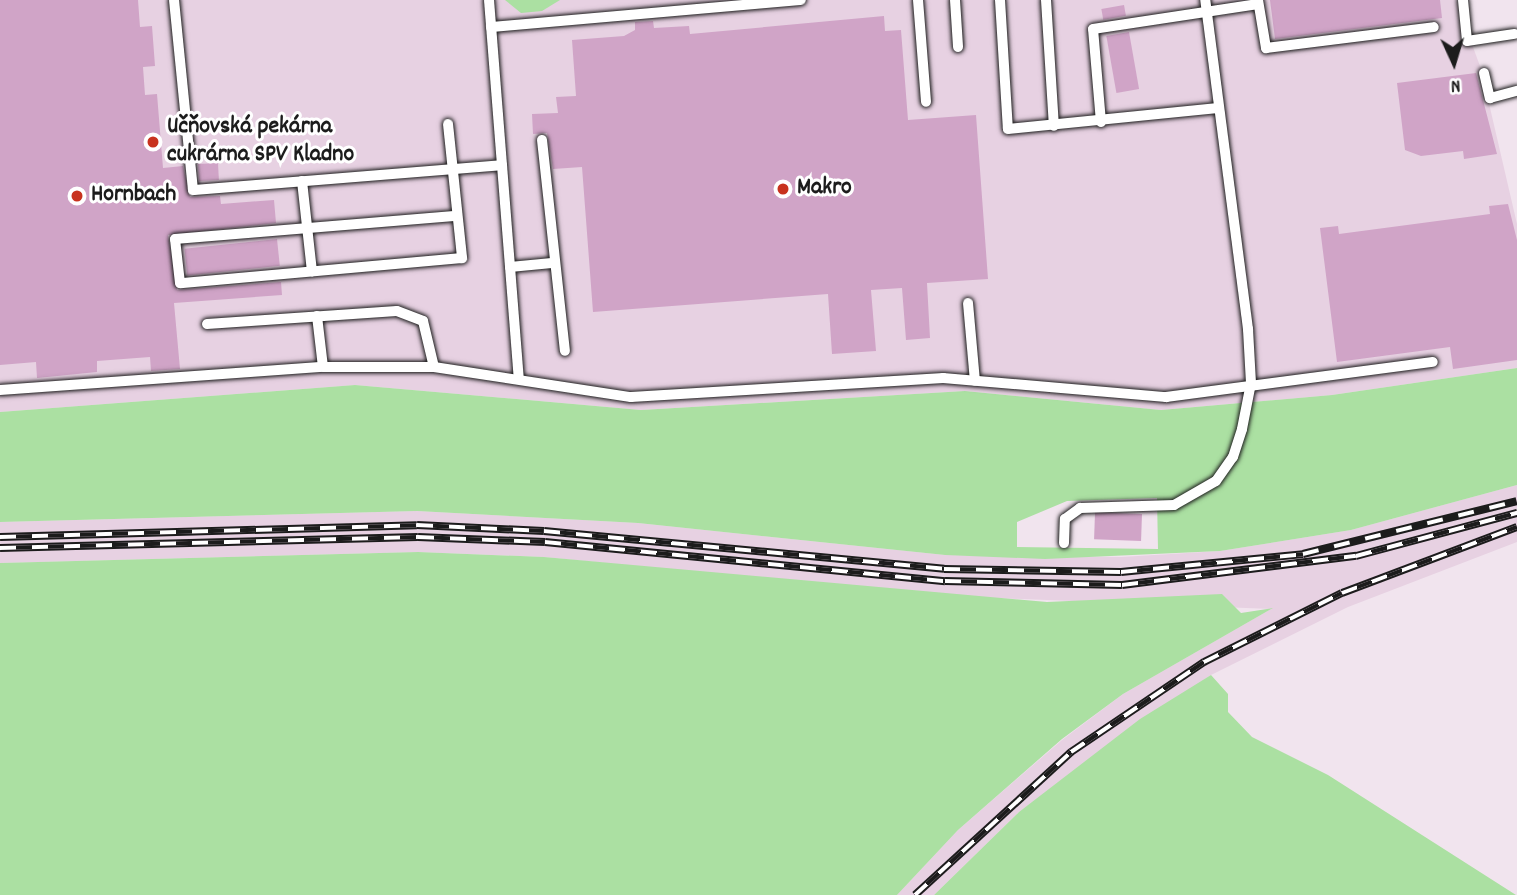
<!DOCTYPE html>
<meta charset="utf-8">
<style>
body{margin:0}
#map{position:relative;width:1517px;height:895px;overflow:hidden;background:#f1e4ee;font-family:Dekko,sans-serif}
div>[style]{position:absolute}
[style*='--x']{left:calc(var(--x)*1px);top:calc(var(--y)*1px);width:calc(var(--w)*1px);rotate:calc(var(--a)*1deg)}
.built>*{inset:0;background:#e7d1e2}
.green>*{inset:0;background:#abe0a2}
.building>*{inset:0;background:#d0a4c7;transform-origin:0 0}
.roads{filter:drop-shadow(0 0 2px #1c1c1c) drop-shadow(0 0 2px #1c1c1c)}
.service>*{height:10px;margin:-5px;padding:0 5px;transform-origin:5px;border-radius:5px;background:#fff}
.rail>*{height:8px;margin-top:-4px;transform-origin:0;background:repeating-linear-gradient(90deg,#fff 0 16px,#1c1c1c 0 32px);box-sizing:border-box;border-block:2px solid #1c1c1c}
.dots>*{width:19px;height:19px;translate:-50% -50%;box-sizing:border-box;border:4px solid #fff;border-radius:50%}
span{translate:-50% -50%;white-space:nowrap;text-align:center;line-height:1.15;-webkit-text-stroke:6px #fff;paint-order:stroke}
.poi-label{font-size:24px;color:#1c1c1c;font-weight:700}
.left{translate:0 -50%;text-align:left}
.north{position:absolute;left:1419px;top:28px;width:70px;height:70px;-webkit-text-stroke:5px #fff;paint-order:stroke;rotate:176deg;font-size:19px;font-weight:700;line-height:28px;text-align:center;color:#1c1c1c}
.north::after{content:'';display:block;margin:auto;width:24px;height:32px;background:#1c1c1c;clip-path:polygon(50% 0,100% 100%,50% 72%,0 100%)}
</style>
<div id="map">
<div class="built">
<div style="clip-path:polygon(0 0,1456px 0,1481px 69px,1517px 224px,1517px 368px,1332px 395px,1161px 410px,965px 391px,641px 410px,355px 385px,0 412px)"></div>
<div style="clip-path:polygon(1517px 485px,1517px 542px,1348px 607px,1211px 675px,1019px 812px,934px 895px,897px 895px,958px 830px,1062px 740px,1123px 694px,1271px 609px,944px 596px,544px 557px,418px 552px,0 563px,0 522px,417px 511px,638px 523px,945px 555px,1121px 557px,1220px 551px,1351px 530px)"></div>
</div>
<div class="green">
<div style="clip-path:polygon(505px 0,560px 0,542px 11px,521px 13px)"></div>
<div style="clip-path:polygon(evenodd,1517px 368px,1517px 485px,1351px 530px,1220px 551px,1045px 559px,945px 555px,638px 523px,417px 511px,0 522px,0 412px,355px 385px,641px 410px,965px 391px,1161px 410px,1332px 395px,1517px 368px,1157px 498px,1158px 549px,1017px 547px,1017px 522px,1067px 501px,1157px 498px)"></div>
<div style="clip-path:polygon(418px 552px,544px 557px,1047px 602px,1222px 594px,1241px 613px,1273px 608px,1123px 694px,1062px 739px,958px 830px,897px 895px,0 895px,0 563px)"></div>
<div style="clip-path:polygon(1211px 675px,1228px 694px,1228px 712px,1252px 737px,1328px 775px,1516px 895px,934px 895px,1019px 812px,1140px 719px)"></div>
</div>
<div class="building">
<div style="clip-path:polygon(0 0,138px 0,140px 27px,152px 26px,155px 66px,143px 67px,145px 95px,157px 94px,163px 168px,183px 166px,190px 197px,220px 196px,221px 204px,274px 200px,276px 223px,168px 235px,177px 290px,281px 282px,282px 295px,174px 303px,180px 369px,151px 371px,150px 357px,97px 361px,97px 372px,37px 378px,36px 362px,0 365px)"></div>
<div style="clip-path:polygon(1270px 0,1440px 0,1442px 18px,1275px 39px)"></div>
<div style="left:1124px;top:5px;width:11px;height:23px;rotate:80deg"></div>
<div style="clip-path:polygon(884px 16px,885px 31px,901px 30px,908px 120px,976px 115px,988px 279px,927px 283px,930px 338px,906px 340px,902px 288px,871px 290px,876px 351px,832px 354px,828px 294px,593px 312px,582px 167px,553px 169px,547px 133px,533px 134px,532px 114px,558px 113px,556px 97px,576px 96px,572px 40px,624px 36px,635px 30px,635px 22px,653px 21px,654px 28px,689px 26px,690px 34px)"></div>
<div style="left:1129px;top:32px;width:58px;height:23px;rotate:80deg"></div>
<div style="clip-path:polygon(1476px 73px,1497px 154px,1464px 159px,1463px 151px,1421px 156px,1405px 150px,1397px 83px)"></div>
<div style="left:218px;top:163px;width:17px;height:20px;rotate:87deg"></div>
<div style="clip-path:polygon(1508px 204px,1517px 240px,1517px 360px,1453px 369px,1450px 347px,1337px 362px,1320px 228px,1338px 226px,1339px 234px,1490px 214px,1489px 206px)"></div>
<div style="left:277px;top:239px;width:27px;height:93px;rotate:84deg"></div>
<div style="left:1142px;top:514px;width:27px;height:47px;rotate:92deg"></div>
</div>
<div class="roads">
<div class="service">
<div style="--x:174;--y:0;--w:191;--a:84.3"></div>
<div style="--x:193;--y:190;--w:310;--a:-4.6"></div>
<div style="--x:489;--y:0;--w:379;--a:85.5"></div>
<div style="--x:918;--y:0;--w:102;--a:85.5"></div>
<div style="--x:955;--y:0;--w:47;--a:86.3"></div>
<div style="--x:1000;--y:0;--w:129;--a:86.5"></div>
<div style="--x:1008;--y:129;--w:211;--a:-5.7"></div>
<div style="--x:1046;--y:0;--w:126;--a:86.4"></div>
<div style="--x:1258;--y:0;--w:49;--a:80.5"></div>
<div style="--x:1266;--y:48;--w:169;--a:-7.1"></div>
<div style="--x:1463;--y:0;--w:41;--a:84.4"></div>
<div style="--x:1467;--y:41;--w:48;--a:-8.5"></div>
<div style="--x:491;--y:27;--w:311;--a:-5"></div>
<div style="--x:1484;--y:73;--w:26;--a:77"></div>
<div style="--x:1490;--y:98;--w:28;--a:-15"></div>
<div style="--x:1101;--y:122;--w:93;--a:-94.9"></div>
<div style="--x:1093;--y:29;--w:167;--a:-8.6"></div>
<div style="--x:448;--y:124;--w:135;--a:84"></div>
<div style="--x:462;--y:258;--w:283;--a:174.9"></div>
<div style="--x:180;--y:283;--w:44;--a:-96.5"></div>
<div style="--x:175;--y:239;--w:283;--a:-4.7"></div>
<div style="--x:542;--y:140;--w:212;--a:83.8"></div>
<div style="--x:302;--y:181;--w:91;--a:83.7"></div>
<div style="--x:510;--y:267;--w:42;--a:-5.4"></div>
<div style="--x:968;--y:303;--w:78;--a:84.9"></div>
<div style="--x:317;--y:316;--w:51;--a:83.3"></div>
<div style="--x:207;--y:324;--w:190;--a:-3.9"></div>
<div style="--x:397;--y:311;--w:28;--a:21"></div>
<div style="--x:423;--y:321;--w:47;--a:76.6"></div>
<div style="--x:0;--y:390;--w:324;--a:-4.1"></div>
<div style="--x:323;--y:367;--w:111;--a:0"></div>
<div style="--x:434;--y:367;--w:199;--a:8.7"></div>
<div style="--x:631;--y:397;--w:313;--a:-3.5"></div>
<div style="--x:943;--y:378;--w:224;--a:4.9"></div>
<div style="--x:1166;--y:397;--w:269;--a:-7.5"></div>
<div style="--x:1064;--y:543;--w:24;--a:-88"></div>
<div style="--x:1065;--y:519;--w:19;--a:-36"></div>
<div style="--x:1080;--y:508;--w:94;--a:-1.8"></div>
<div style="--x:1174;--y:505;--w:48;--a:-29.7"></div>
<div style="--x:1216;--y:481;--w:29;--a:-55"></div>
<div style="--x:1233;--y:457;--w:29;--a:-72"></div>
<div style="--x:1242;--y:429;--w:47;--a:-78.9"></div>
<div style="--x:1251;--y:383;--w:54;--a:-93.2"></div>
<div style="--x:1248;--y:329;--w:332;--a:-97.4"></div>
</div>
</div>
<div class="rail">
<div style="--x:0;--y:537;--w:417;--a:-1.6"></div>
<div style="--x:417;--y:525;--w:127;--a:2.7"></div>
<div style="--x:544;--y:531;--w:402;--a:5.4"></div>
<div style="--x:944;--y:569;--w:177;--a:1"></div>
<div style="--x:1121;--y:572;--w:183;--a:-5.6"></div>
<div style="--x:1303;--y:554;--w:220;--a:-13.9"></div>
<div style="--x:0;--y:548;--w:418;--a:-1.5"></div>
<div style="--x:418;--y:537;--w:127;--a:2.3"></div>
<div style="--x:545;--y:542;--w:402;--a:5.6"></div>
<div style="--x:945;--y:581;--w:177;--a:1.3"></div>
<div style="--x:1122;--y:585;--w:236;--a:-7.1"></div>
<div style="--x:1356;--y:556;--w:167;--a:-15"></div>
<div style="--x:915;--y:895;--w:212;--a:-42.5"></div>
<div style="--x:1071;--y:752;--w:161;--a:-34.1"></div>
<div style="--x:1204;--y:662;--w:154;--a:-26.6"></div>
<div style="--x:1342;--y:593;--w:187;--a:-20.7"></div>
</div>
<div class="dots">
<div style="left:153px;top:142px;background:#c8321e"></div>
<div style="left:783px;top:189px;background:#c8321e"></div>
<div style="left:77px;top:196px;background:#c8321e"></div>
</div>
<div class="poi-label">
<span class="left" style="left:167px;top:142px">Učňovská pekárna<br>cukrárna SPV Kladno</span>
<span class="left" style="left:797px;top:189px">Makro</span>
<span class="left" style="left:91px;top:196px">Hornbach</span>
</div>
<div class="north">N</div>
</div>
